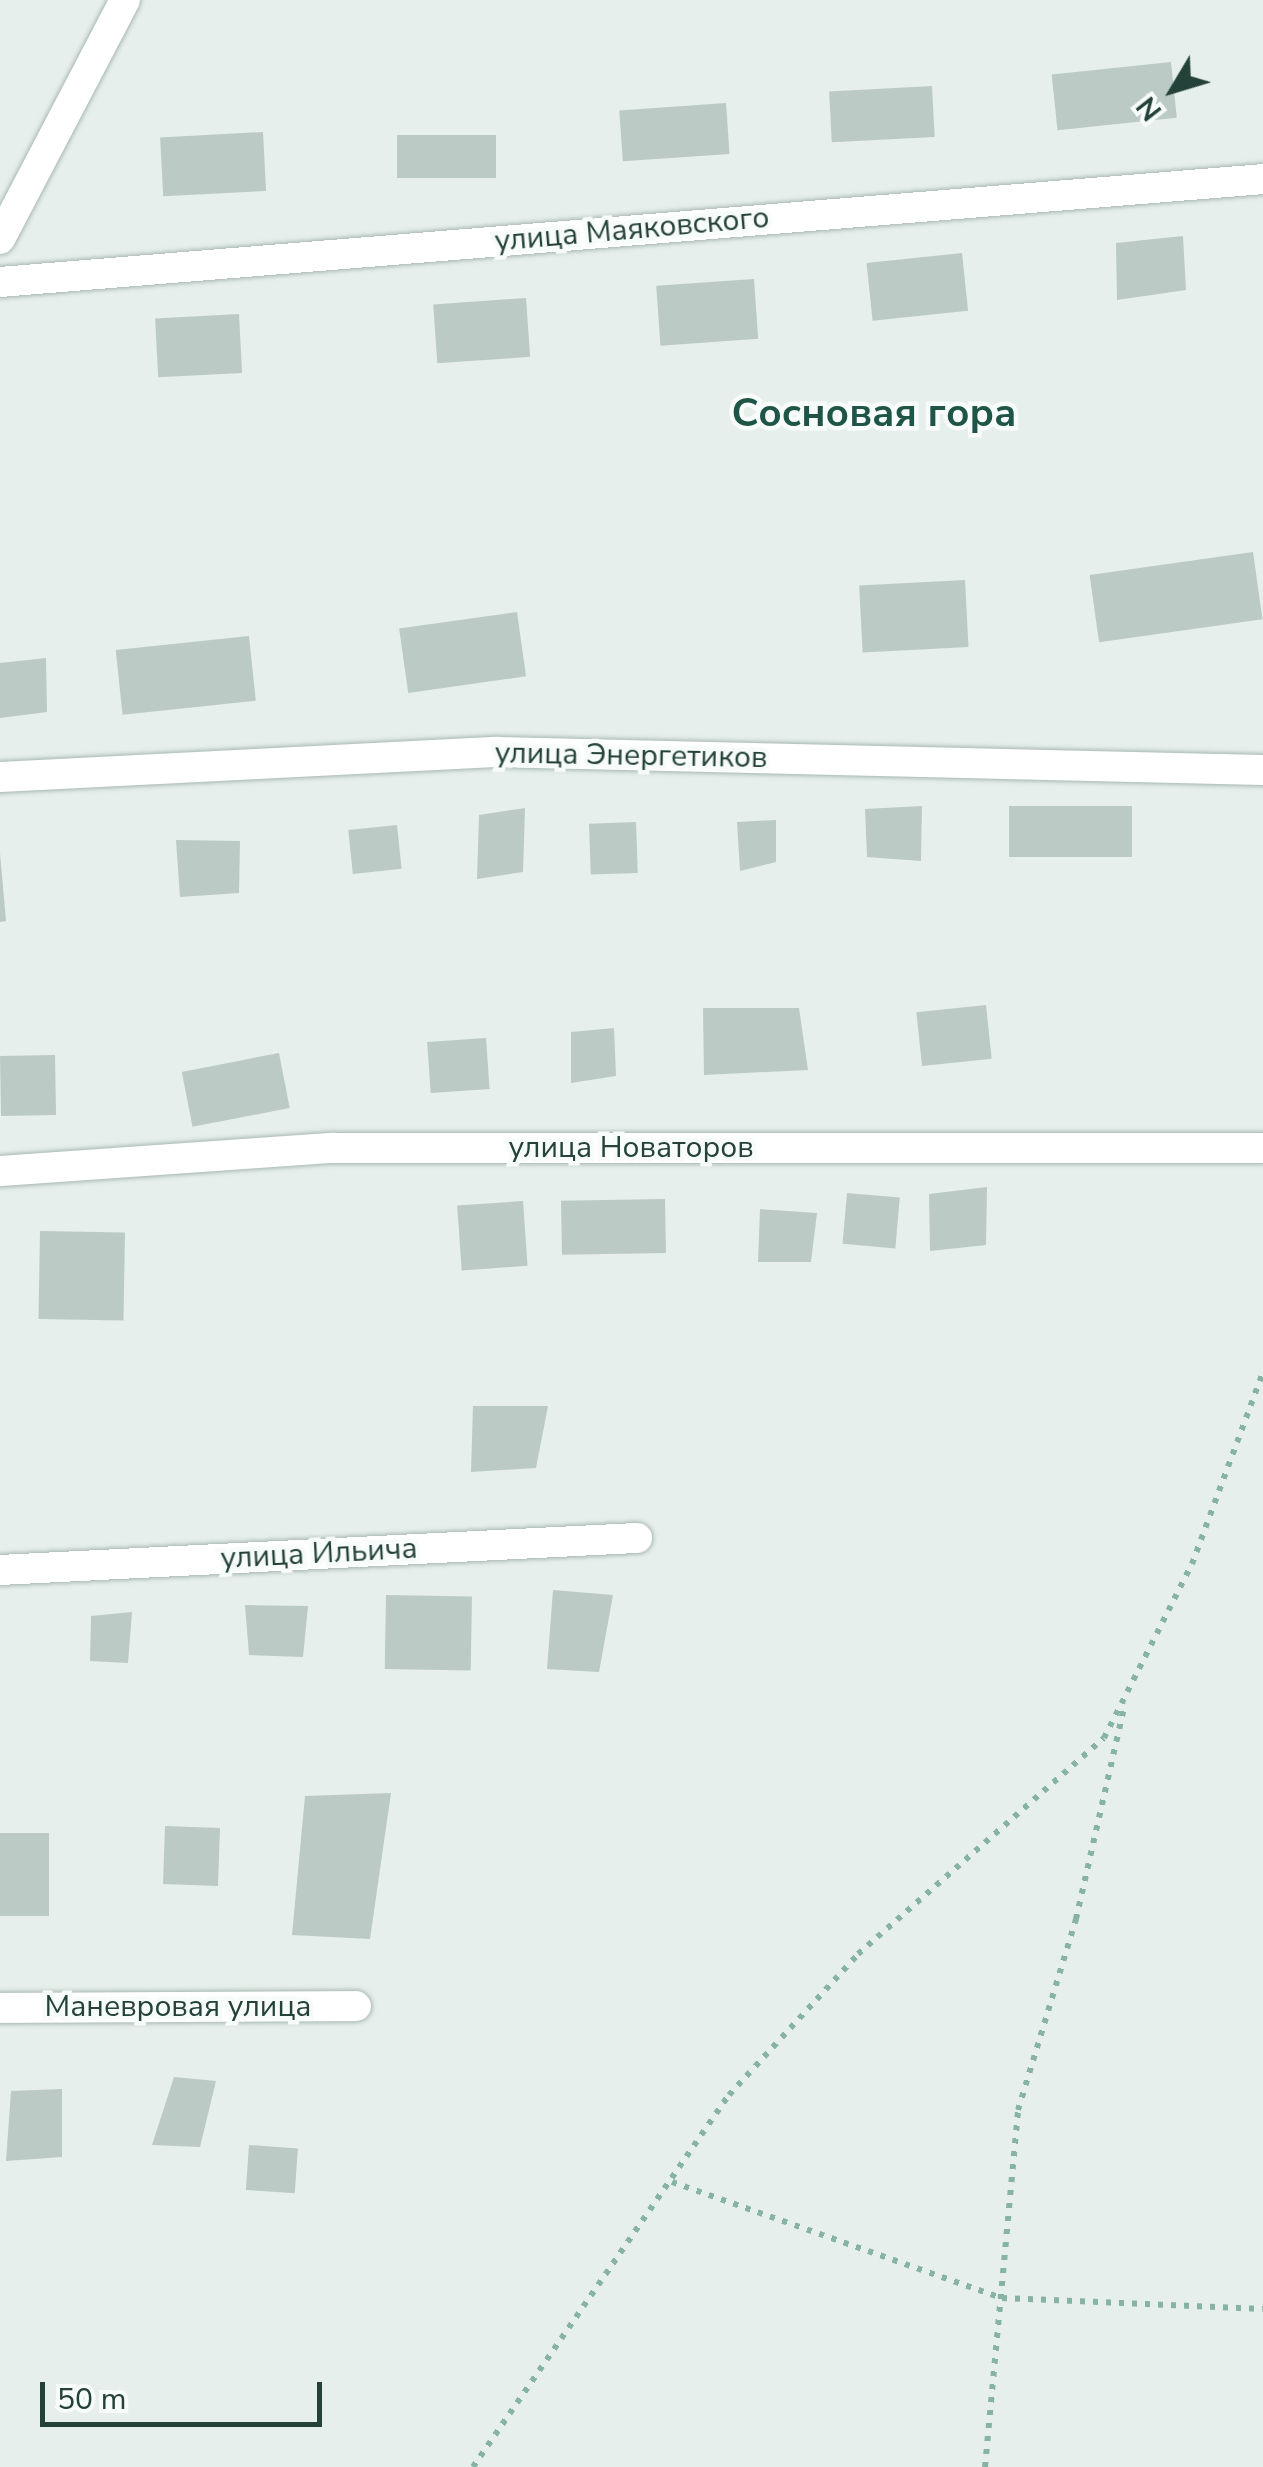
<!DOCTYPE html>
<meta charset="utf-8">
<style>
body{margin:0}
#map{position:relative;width:1263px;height:2467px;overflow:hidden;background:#e6efeb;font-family:"Nunito Sans",sans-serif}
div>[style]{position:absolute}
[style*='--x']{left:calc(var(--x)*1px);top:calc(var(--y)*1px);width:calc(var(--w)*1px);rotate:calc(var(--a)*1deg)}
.building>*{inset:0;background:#bbcac4;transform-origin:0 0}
.path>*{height:6px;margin-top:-3px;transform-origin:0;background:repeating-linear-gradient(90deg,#86b3a5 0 5px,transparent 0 13px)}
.roads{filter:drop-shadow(0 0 2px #a8b8b2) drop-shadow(0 0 2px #a8b8b2)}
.minor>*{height:30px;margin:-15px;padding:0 15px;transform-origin:15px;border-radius:15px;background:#fff}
span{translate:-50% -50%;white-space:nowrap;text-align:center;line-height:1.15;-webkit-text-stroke:9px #f7fbf9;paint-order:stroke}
.street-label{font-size:30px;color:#24423a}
.district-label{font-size:40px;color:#1f5548;font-weight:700}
.north{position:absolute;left:1123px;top:40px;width:100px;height:100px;-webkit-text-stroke:8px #f7fbf9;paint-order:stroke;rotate:232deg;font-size:28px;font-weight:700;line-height:40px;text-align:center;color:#24423a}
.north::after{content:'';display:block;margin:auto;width:35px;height:45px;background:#24423a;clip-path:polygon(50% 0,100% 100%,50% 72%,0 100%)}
.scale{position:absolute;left:40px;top:2382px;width:282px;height:45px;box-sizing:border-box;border:5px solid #24423a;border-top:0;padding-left:12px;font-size:30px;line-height:35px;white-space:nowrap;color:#24423a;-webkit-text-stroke:8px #f7fbf9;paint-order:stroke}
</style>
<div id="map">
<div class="building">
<div style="left:1171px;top:62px;width:56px;height:120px;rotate:84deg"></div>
<div style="left:932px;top:86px;width:51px;height:103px;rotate:87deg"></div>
<div style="left:726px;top:103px;width:51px;height:107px;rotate:86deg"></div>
<div style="left:263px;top:132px;width:59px;height:103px;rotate:87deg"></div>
<div style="left:496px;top:135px;width:43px;height:99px;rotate:90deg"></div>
<div style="clip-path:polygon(1183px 236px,1186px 290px,1117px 300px,1116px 243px)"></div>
<div style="left:962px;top:253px;width:58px;height:96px;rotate:84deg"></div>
<div style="left:754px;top:279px;width:60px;height:98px;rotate:86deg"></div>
<div style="left:526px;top:298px;width:59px;height:93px;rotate:86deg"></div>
<div style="left:239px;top:314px;width:59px;height:84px;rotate:87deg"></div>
<div style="left:1253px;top:552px;width:68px;height:165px;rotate:82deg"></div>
<div style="left:965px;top:580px;width:67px;height:106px;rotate:87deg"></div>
<div style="left:517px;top:612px;width:65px;height:119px;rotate:82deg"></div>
<div style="left:249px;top:636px;width:65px;height:134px;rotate:84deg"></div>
<div style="clip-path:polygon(46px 658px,47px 712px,0 718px,0 663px)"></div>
<div style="clip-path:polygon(922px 806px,921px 861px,867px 857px,865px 809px)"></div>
<div style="left:1009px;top:806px;width:123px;height:51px"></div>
<div style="clip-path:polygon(525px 808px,523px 872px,477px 879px,479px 815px)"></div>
<div style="clip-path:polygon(776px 820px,776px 862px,740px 871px,737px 822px)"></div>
<div style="left:636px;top:822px;width:51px;height:47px;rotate:88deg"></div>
<div style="left:397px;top:825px;width:44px;height:49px;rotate:84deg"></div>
<div style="clip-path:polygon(176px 840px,240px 841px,239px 893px,180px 897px)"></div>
<div style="clip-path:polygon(0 853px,6px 921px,0 922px)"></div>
<div style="left:986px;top:1005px;width:54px;height:70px;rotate:84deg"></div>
<div style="clip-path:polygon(703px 1008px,799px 1008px,808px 1070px,704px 1075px)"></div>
<div style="clip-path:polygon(614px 1028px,616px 1076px,571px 1083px,571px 1032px)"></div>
<div style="left:486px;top:1038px;width:51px;height:59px;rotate:86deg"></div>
<div style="left:279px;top:1053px;width:56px;height:99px;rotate:79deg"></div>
<div style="left:55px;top:1055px;width:60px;height:55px;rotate:89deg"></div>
<div style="clip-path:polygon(987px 1187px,986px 1245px,930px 1251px,929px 1194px)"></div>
<div style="left:847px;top:1193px;width:53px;height:51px;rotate:5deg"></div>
<div style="left:665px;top:1199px;width:54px;height:104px;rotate:89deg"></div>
<div style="left:523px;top:1201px;width:65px;height:66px;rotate:86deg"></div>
<div style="clip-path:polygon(760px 1209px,817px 1213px,811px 1262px,758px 1262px)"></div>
<div style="left:40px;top:1231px;width:85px;height:88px;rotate:1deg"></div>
<div style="clip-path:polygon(473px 1406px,548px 1406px,536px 1468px,471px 1472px)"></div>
<div style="clip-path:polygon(553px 1590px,613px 1595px,599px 1672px,547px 1669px)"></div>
<div style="left:386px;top:1595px;width:86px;height:74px;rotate:1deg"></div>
<div style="clip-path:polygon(245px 1605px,308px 1606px,303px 1657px,249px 1655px)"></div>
<div style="clip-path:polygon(132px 1612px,128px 1663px,90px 1661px,91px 1616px)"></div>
<div style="clip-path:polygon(391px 1793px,370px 1939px,292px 1935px,305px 1796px)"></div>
<div style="left:220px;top:1828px;width:58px;height:55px;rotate:92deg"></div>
<div style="left:0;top:1833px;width:49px;height:83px"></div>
<div style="clip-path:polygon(174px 2077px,216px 2081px,200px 2147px,152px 2145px)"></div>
<div style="clip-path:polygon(62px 2089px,62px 2157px,6px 2161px,11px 2091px)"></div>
<div style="left:249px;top:2145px;width:49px;height:45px;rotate:4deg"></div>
</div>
<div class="path">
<div style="--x:672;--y:2182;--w:350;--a:19.4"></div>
<div style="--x:1002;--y:2298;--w:261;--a:2.4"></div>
<div style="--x:473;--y:2467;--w:452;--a:-55.5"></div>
<div style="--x:729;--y:2095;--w:191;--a:-47.5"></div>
<div style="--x:858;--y:1954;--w:327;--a:-41.3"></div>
<div style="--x:1104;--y:1738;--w:195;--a:-63.2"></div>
<div style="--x:1192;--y:1564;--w:205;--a:-69.7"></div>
<div style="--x:985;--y:2467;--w:359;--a:-84.7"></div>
<div style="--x:1018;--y:2110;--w:200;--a:-73.1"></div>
<div style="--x:1076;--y:1919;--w:221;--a:-77.2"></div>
</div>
<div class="roads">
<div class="minor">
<div style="--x:0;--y:239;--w:270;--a:-62.4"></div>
<div style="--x:0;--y:282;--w:1267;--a:-4.66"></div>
<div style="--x:0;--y:777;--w:499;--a:-2.9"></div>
<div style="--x:498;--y:752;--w:765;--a:1.35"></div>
<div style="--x:0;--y:1171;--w:333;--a:-4"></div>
<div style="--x:332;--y:1148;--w:931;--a:0"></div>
<div style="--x:0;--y:1570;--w:638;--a:-2.88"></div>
<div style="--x:0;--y:2008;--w:356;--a:-0.3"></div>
</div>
</div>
<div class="street-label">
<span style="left:632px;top:230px;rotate:-5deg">улица Маяковского</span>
<span style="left:631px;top:756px;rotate:1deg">улица Энергетиков</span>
<span style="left:631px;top:1148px">улица Новаторов</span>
<span style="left:319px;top:1554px;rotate:-3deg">улица Ильича</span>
<span style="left:178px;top:2007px">Маневровая улица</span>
</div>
<div class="district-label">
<span style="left:874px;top:413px">Сосновая гора</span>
</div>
<div class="north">N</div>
<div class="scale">50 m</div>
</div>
